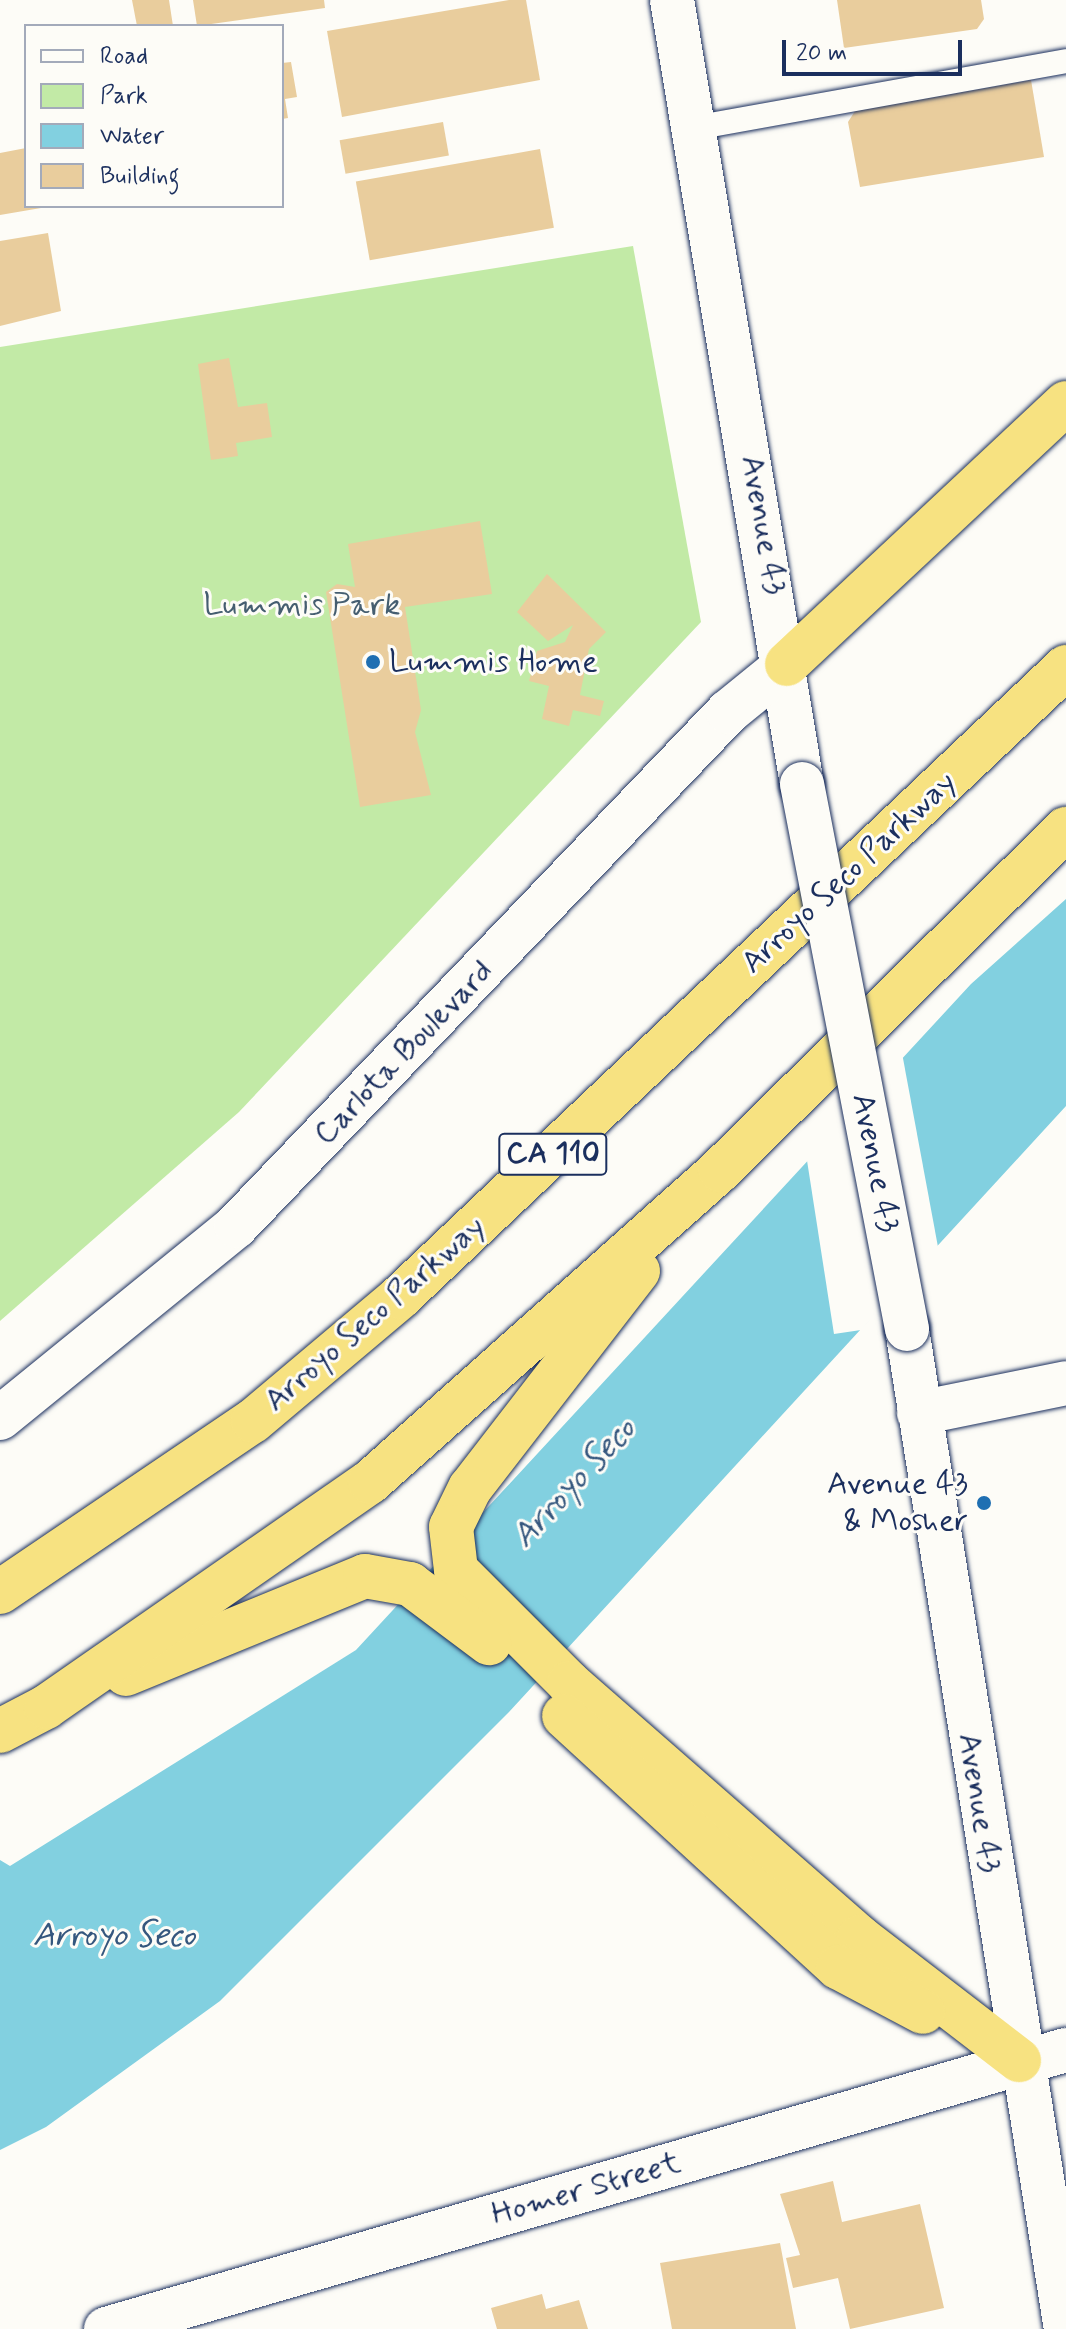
<!DOCTYPE html>
<style>
body{margin:0}
#map{position:relative;width:1066px;height:2329px;overflow:hidden;background:#fdfcf7;font-family:Mynerve,sans-serif}
div>[style]{position:absolute}
[style*='--x']{left:calc(var(--x)*1px);top:calc(var(--y)*1px);width:calc(var(--w)*1px);rotate:calc(var(--a)*1deg)}
.green>*{inset:0;background:#c2eaa6}
.water>*{inset:0;background:#82d0e0}
.pier>*{inset:0;background:#fdfcf7}
.building>*{inset:0;background:#e9cd9d;transform-origin:0 0}
.roads{filter:drop-shadow(0 0 2px #1b2f5e) drop-shadow(0 0 2px #1b2f5e)}
.lane>*{height:24px;margin:-12px;padding:0 12px;transform-origin:12px;border-radius:12px;background:#fdfcf7}
.street>*{height:44px;margin:-22px;padding:0 22px;transform-origin:22px;border-radius:22px;background:#fdfcf7}
.secondary>*{height:44px;margin:-22px;padding:0 22px;transform-origin:22px;border-radius:22px;background:#fdfcf7}
.highway>*{height:44px;margin:-22px;padding:0 22px;transform-origin:22px;border-radius:22px;background:#f7e281}
.bridges{filter:drop-shadow(0 0 2px #1b2f5e) drop-shadow(0 0 2px #1b2f5e)}
.secondary-bridge>*{height:44px;margin:-22px;padding:0 22px;transform-origin:22px;border-radius:22px;background:#fdfcf7}
.dots>*{width:22px;height:22px;translate:-50% -50%;box-sizing:border-box;border:4px solid #fdfcf7;border-radius:50%}
span{translate:-50% -50%;white-space:nowrap;text-align:center;line-height:1.15;-webkit-text-stroke:6px #fdfcf7;paint-order:stroke}
.shield-label span{padding:2px 6px;background:#fdfcf7;border:2px solid;border-radius:6px;-webkit-text-stroke-width:0}
.shield-label{font-size:30px;color:#1b2f5e;font-weight:700}
.street-label{font-size:32px;color:#1b2f5e}
.park-label{font-size:32px;color:#455e70}
.poi-label{font-size:32px;color:#1b2f5e}
.left{translate:0 -50%;text-align:left}
.right{translate:-100% -50%;text-align:right}
.water-label{font-size:34px;color:#35577e;font-style:italic}
.legend{position:absolute;left:24px;top:24px;width:260px;height:184px;box-sizing:border-box;background:#fdfcf7;border:2px solid #a3aaba;margin:0;padding:10px 14px;list-style:none;font-size:24px;color:#1b2f5e}
.legend li{display:flex;align-items:center;gap:16px;height:40px}
.legend b{width:40px;border:2px solid #a3aaba}
.scale{position:absolute;left:782px;top:40px;width:180px;height:36px;box-sizing:border-box;border:4px solid #1b2f5e;border-top:0;padding-left:10px;font-size:24px;line-height:28px;white-space:nowrap;color:#1b2f5e;-webkit-text-stroke:6px #fdfcf7;paint-order:stroke}
</style>
<div id="map">
<div class="green">
<div style="clip-path:polygon(633px 246px,701px 622px,239px 1112px,0 1321px,0 347px)"></div>
</div>
<div class="water">
<div style="clip-path:polygon(1066px 899px,1066px 1106px,509px 1712px,220px 2001px,46px 2127px,0 2150px,0 1860px,10px 1866px,356px 1650px,971px 984px)"></div>
</div>
<div class="pier">
<div style="clip-path:polygon(902px 1053px,938px 1247px,861px 1330px,834px 1334px,806px 1154px)"></div>
</div>
<div class="building">
<div style="clip-path:polygon(132px 0,169px 0,173px 26px,137px 26px)"></div>
<div style="clip-path:polygon(193px 0,324px 0,325px 8px,197px 26px)"></div>
<div style="clip-path:polygon(509px 0,526px 0,540px 80px,342px 117px,327px 31px)"></div>
<div style="clip-path:polygon(837px 0,981px 0,984px 19px,977px 29px,844px 48px)"></div>
<div style="clip-path:polygon(291px 62px,297px 97px,285px 99px,288px 118px,282px 119px,282px 63px)"></div>
<div style="clip-path:polygon(1031px 80px,1044px 157px,860px 187px,848px 122px,855px 111px)"></div>
<div style="left:443px;top:122px;width:34px;height:105px;rotate:80deg"></div>
<div style="clip-path:polygon(26px 148px,26px 206px,41px 208px,0 215px,0 153px)"></div>
<div style="left:540px;top:149px;width:80px;height:187px;rotate:80deg"></div>
<div style="clip-path:polygon(48px 233px,61px 311px,0 326px,0 241px)"></div>
<div style="clip-path:polygon(229px 358px,238px 407px,267px 403px,272px 437px,236px 443px,238px 456px,211px 460px,198px 364px)"></div>
<div style="clip-path:polygon(480px 521px,492px 594px,405px 607px,421px 710px,415px 732px,431px 795px,360px 807px,326px 592px,337px 584px,355px 587px,348px 544px)"></div>
<div style="clip-path:polygon(547px 574px,606px 632px,589px 649px,580px 695px,604px 701px,600px 716px,573px 710px,569px 726px,542px 719px,549px 686px,529px 681px,537px 651px,565px 642px,573px 625px,548px 641px,517px 612px)"></div>
<div style="clip-path:polygon(833px 2181px,842px 2222px,920px 2204px,944px 2308px,850px 2329px,838px 2278px,793px 2288px,786px 2258px,800px 2255px,780px 2194px)"></div>
<div style="clip-path:polygon(780px 2243px,796px 2329px,672px 2329px,660px 2263px)"></div>
<div style="clip-path:polygon(542px 2294px,546px 2309px,579px 2300px,588px 2329px,497px 2329px,491px 2308px)"></div>
</div>
<div class="roads">
<div class="lane">
<div style="--x:694;--y:128;--w:378;--a:-10.2"></div>
</div>
<div class="street">
<div style="--x:919;--y:1413;--w:150;--a:-11.5"></div>
<div style="--x:106;--y:2329;--w:1000;--a:-16.21"></div>
</div>
<div class="secondary">
<div style="--x:672;--y:0;--w:795;--a:80.59"></div>
<div style="--x:907;--y:1329;--w:1013;--a:80.97"></div>
<div style="--x:0;--y:1418;--w:304;--a:-39.1"></div>
<div style="--x:236;--y:1226;--w:712;--a:-46.25"></div>
<div style="--x:728;--y:712;--w:76;--a:-39.1"></div>
</div>
<div class="highway">
<div style="--x:787;--y:664;--w:382;--a:-43.1"></div>
<div style="--x:638;--y:1271;--w:274;--a:127.7"></div>
<div style="--x:470;--y:1488;--w:43;--a:116"></div>
<div style="--x:451;--y:1527;--w:43;--a:83.4"></div>
<div style="--x:456;--y:1570;--w:160;--a:45"></div>
<div style="--x:569;--y:1683;--w:386;--a:41.2"></div>
<div style="--x:859;--y:1937;--w:202;--a:37.6"></div>
<div style="--x:0;--y:1592;--w:305;--a:-34.1"></div>
<div style="--x:253;--y:1421;--w:192;--a:-40.1"></div>
<div style="--x:400;--y:1297;--w:917;--a:-43.41"></div>
<div style="--x:126;--y:1674;--w:258;--a:-22.3"></div>
<div style="--x:365;--y:1576;--w:46;--a:10.1"></div>
<div style="--x:410;--y:1584;--w:99;--a:36.8"></div>
<div style="--x:564;--y:1716;--w:372;--a:42.5"></div>
<div style="--x:838;--y:1967;--w:96;--a:27.9"></div>
<div style="--x:0;--y:1731;--w:52;--a:-27.6"></div>
<div style="--x:46;--y:1707;--w:394;--a:-34.8"></div>
<div style="--x:370;--y:1482;--w:469;--a:-41.7"></div>
<div style="--x:720;--y:1170;--w:486;--a:-44.6"></div>
</div>
</div>
<div class="bridges">
<div class="secondary-bridge">
<div style="--x:802;--y:784;--w:555;--a:79.09"></div>
</div>
</div>
<div class="dots">
<div style="left:373px;top:662px;background:#1f6fb2"></div>
<div style="left:984px;top:1503px;background:#1f6fb2"></div>
</div>
<div class="shield-label">
<span style="left:553px;top:1154px">CA 110</span>
</div>
<div class="street-label">
<span style="left:763px;top:525px;rotate:80deg">Avenue 43</span>
<span style="left:849px;top:873px;rotate:-43deg">Arroyo Seco Parkway</span>
<span style="left:404px;top:1053px;rotate:-46deg">Carlota Boulevard</span>
<span style="left:875px;top:1163px;rotate:79deg">Avenue 43</span>
<span style="left:375px;top:1314px;rotate:-41deg">Arroyo Seco Parkway</span>
<span style="left:979px;top:1803px;rotate:81deg">Avenue 43</span>
<span style="left:586px;top:2189px;rotate:-16deg">Homer Street</span>
</div>
<div class="park-label">
<span style="left:302px;top:605px">Lummis Park</span>
</div>
<div class="poi-label">
<span class="left" style="left:389px;top:662px">Lummis Home</span>
<span class="right" style="left:968px;top:1503px">Avenue 43<br>&amp; Mosher</span>
</div>
<div class="water-label">
<span style="left:574px;top:1483px;rotate:-47deg">Arroyo Seco</span>
<span style="left:114px;top:1936px">Arroyo Seco</span>
</div>
<ul class="legend">
<li><b style="height:10px;background:#fdfcf7"></b>Road</li>
<li><b style="height:22px;background:#c2eaa6"></b>Park</li>
<li><b style="height:22px;background:#82d0e0"></b>Water</li>
<li><b style="height:22px;background:#e9cd9d"></b>Building</li>
</ul>
<div class="scale">20 m</div>
</div>
